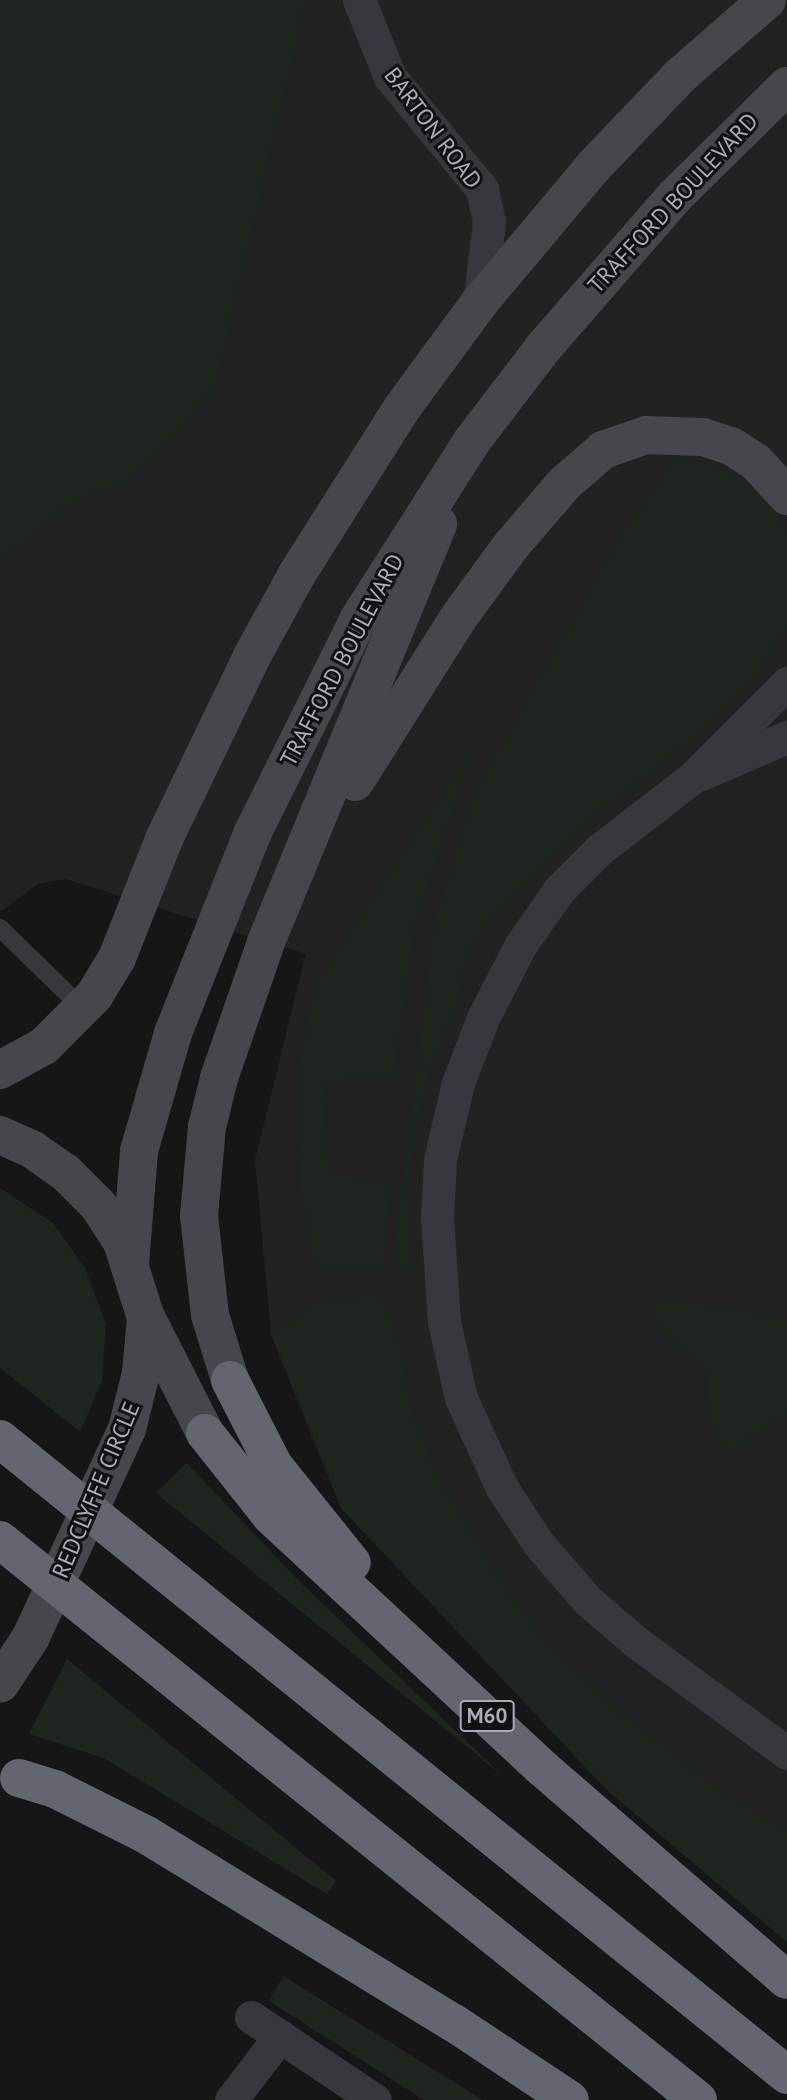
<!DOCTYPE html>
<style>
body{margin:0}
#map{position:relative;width:787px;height:2100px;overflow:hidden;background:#161618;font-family:"PT Sans",sans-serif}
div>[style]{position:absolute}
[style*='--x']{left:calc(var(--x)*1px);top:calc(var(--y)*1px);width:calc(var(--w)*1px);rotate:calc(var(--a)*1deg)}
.built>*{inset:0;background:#222225}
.green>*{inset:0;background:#1e261f}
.lane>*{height:18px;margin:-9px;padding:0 9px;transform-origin:9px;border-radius:9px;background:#37383d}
.street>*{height:33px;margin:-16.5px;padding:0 16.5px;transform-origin:16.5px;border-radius:16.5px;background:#37383d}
.secondary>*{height:38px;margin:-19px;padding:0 19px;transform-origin:19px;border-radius:19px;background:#45474d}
.highway>*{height:38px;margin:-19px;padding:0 19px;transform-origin:19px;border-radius:19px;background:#63666e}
span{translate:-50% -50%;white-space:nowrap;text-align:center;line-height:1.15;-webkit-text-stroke:6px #111113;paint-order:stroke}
.shield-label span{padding:2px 5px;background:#111113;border:2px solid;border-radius:5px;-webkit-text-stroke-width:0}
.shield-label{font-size:21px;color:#a8adb8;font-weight:700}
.street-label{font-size:23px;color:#a8adb8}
</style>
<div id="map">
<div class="built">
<div style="clip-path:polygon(0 0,787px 0,787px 1942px,607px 1790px,341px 1508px,271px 1334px,255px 1160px,306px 954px,66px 879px,38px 884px,0 912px)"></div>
</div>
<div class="green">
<div style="clip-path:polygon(0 0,307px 0,215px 388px,178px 434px,125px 482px,61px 510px,0 565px)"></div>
<div style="clip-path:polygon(676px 456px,710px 463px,747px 481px,774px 505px,787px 531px,787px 627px,755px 679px,694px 740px,588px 821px,522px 890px,499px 908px,467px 953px,459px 999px,429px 1077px,415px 1133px,408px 1201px,411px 1272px,391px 1269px,434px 922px,473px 793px,620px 534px)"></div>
<div style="clip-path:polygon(479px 735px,416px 920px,394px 1079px,357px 1075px,326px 1086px,323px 1149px,338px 1174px,391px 1183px,384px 1269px,314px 1270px,299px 1183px,297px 1075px,314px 984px)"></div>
<div style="clip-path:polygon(0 1188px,53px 1223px,85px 1268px,106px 1324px,102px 1381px,80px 1432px,0 1368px)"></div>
<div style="clip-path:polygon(381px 1294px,397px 1327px,410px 1403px,435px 1469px,487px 1558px,545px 1640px,630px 1719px,729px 1795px,787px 1829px,787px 1942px,607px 1790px,341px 1508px,271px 1334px,317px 1299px)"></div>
<div style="clip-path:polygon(659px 1297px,787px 1317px,787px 1413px,725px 1457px,706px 1409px,708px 1373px,649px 1319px)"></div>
<div style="clip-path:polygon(187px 1463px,298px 1580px,504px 1777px,156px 1493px)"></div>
<div style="clip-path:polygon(67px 1659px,336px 1881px,327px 1894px,104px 1758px,29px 1734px)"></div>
<div style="clip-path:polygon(283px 1976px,483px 2100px,424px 2100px,269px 2001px)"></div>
</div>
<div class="lane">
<div style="--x:0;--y:928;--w:116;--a:44.3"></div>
</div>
<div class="street">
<div style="--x:359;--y:0;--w:83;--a:68.1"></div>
<div style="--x:390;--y:77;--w:145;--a:50.6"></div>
<div style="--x:482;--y:189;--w:34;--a:78"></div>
<div style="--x:489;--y:222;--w:82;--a:97"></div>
<div style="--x:787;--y:683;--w:134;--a:135"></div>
<div style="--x:692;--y:778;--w:118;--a:142.3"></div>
<div style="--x:599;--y:850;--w:57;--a:135"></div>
<div style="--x:559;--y:890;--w:68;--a:124.9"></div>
<div style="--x:520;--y:946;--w:81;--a:117.2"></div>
<div style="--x:483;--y:1018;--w:70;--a:111"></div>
<div style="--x:458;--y:1083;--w:79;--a:103.2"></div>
<div style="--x:440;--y:1160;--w:57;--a:93"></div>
<div style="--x:437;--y:1217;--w:105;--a:86.2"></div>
<div style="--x:444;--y:1322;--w:78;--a:77.4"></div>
<div style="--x:461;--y:1398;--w:99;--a:65.5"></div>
<div style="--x:502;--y:1488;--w:66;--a:56.8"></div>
<div style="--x:538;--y:1543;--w:75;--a:49.3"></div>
<div style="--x:587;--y:1600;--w:65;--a:40.6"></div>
<div style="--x:636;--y:1642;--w:187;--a:36.3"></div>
<div style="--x:701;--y:774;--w:94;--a:-23.3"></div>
<div style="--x:251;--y:2017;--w:149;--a:33.8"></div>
<div style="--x:231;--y:2100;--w:81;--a:-52.6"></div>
</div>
<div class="secondary">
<div style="--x:355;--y:782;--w:195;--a:-57.8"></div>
<div style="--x:459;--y:617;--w:87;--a:-53.9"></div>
<div style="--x:510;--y:547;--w:83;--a:-49.4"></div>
<div style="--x:564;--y:484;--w:52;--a:-41.1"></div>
<div style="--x:603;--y:450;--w:46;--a:-19.2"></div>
<div style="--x:646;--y:435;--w:57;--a:2"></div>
<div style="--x:703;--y:437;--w:29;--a:18"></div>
<div style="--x:731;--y:446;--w:30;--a:33"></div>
<div style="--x:756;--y:462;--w:46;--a:47.6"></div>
<div style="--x:0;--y:1070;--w:50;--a:-28.6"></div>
<div style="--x:44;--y:1046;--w:71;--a:-45"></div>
<div style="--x:94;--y:996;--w:44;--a:-58.8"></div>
<div style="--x:117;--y:958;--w:130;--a:-68.4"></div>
<div style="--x:165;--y:837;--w:201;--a:-64.3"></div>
<div style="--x:252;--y:656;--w:94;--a:-61.2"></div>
<div style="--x:297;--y:574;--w:196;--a:-57.7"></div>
<div style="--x:402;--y:408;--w:130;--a:-53.7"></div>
<div style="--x:479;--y:303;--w:177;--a:-50"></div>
<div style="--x:593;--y:167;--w:127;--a:-46.3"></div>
<div style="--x:681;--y:75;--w:114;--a:-41.1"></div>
<div style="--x:0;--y:1135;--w:36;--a:24"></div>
<div style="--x:33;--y:1150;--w:39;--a:35"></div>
<div style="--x:65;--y:1172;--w:47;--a:45"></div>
<div style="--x:98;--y:1205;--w:44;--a:57"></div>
<div style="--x:122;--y:1242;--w:80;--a:72.5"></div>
<div style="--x:146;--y:1318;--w:55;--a:95.2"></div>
<div style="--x:141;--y:1373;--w:58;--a:104"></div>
<div style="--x:127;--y:1429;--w:229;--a:114.8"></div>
<div style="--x:31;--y:1637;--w:56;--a:123.4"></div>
<div style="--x:130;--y:1264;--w:113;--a:-85.4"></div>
<div style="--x:139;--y:1151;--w:123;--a:-73.9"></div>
<div style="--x:173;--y:1033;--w:214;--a:-68.3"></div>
<div style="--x:252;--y:834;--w:239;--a:-63.6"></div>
<div style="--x:358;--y:620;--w:212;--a:-57.5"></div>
<div style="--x:472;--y:441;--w:117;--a:-52.6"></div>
<div style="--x:543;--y:348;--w:201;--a:-49"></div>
<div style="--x:675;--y:196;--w:157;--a:-44.5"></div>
<div style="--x:147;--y:1319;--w:128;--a:63"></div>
<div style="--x:230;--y:1380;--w:68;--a:-107.1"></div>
<div style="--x:210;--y:1315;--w:100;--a:-96.3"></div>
<div style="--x:199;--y:1216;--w:89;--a:-84.9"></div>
<div style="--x:207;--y:1127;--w:50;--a:-76.2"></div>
<div style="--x:219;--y:1078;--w:144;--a:-70.9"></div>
<div style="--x:266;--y:942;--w:452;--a:-67.6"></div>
</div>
<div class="highway">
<div style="--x:230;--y:1380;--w:97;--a:62.9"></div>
<div style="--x:274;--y:1466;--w:124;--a:51.2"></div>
<div style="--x:205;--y:1433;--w:106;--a:51.5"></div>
<div style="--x:271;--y:1516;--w:369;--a:42.9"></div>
<div style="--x:541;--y:1767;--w:325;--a:40.9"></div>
<div style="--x:0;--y:1439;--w:1012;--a:38.94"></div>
<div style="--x:0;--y:1540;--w:895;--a:38.74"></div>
<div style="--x:19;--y:1778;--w:38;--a:17"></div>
<div style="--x:55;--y:1789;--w:101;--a:26.6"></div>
<div style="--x:145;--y:1834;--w:362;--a:31.5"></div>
<div style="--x:454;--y:2023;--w:139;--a:33.6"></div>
</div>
<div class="shield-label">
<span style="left:487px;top:1716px">M60</span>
</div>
<div class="street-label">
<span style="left:433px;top:128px;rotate:53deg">BARTON ROAD</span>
<span style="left:673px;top:203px;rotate:-47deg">TRAFFORD BOULEVARD</span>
<span style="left:342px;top:660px;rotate:-62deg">TRAFFORD BOULEVARD</span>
<span style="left:96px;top:1490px;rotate:-67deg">REDCLYFFE CIRCLE</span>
</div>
</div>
